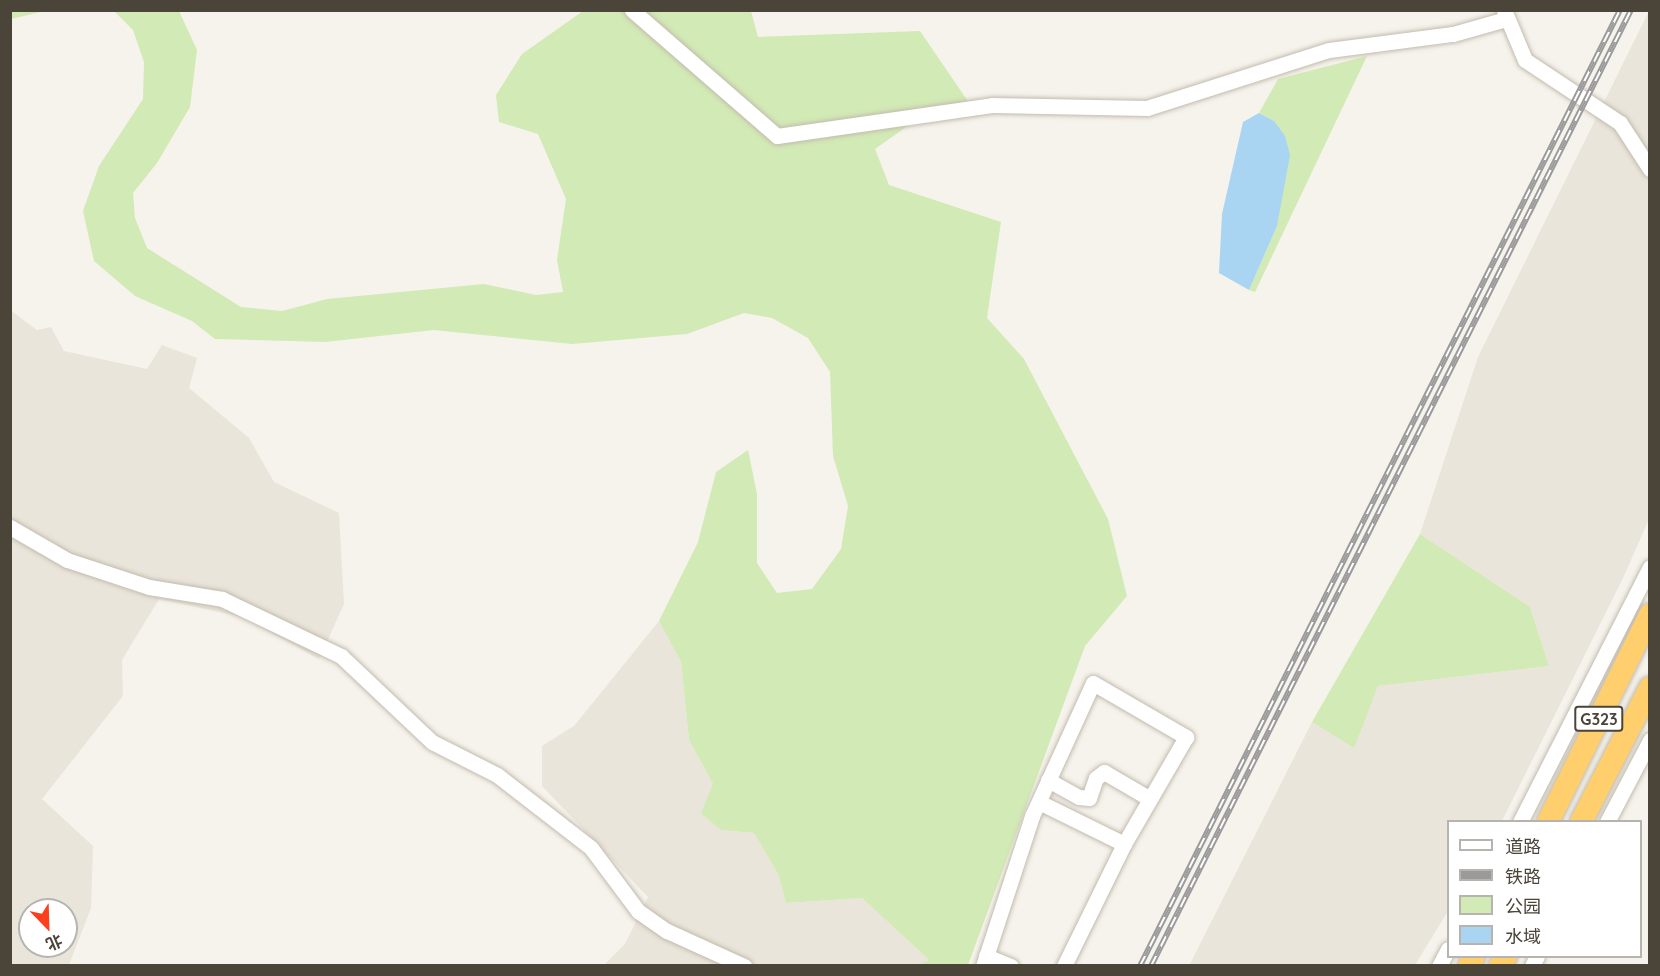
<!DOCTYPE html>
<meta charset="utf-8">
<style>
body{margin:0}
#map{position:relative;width:1660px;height:976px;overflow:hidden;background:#f6f3ec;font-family:Quicksand,"Noto Sans SC",sans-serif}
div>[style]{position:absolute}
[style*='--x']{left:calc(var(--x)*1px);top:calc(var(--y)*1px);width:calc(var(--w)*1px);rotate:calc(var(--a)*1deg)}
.residential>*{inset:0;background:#eae5da}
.green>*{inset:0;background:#d2eab5}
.water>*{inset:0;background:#a9d4f2}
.roads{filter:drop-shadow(0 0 2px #c2bbae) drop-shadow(0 0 2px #c2bbae)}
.minor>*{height:15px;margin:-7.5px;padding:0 7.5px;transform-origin:7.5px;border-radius:7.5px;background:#fff}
.highway>*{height:22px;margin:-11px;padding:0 11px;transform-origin:11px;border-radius:11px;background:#ffcf6e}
.rail>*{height:6px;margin-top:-3px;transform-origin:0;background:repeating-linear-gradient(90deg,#fff 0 11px,#9a9a9a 0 22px);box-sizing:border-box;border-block:2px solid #9a9a9a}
span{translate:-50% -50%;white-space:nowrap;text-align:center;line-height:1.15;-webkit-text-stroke:4.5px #fff;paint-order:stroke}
.shield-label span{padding:2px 4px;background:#fff;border:2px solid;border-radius:4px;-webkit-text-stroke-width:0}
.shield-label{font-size:16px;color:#4b4439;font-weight:700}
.frame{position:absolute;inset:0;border:12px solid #4b4439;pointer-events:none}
.legend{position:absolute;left:1447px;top:820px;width:195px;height:138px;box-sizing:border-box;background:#fff;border:2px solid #b7b4b0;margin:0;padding:8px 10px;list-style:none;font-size:18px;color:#4b4439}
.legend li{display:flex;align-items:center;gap:12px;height:30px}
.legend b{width:30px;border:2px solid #b7b4b0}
.north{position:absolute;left:18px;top:898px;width:60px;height:60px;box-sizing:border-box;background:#fff;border:2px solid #b7b4b0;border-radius:50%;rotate:157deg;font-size:16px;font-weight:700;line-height:24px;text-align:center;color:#4b4439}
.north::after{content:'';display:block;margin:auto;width:21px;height:27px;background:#fc3f1d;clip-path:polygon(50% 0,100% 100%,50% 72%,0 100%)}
</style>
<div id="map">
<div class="residential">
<div style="clip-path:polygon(1649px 11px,1650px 517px,1623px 578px,1502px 821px,1448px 822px,1448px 911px,1415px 965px,1189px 966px,1312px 722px,1353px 747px,1378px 686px,1549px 666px,1530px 607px,1420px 534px,1478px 357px)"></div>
<div style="clip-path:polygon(evenodd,10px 310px,37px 330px,51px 327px,64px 351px,147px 369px,162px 345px,197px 358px,189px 388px,249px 438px,274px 482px,339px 513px,344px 604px,319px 659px,242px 617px,159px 599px,122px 660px,123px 696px,42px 799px,93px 846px,91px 908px,69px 965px,11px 965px,10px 310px,30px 910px,66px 910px,66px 946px,30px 946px,30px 910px)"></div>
<div style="clip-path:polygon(659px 621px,681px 662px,689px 740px,713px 784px,721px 830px,754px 833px,778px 874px,786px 903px,862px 898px,929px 960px,920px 966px,604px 965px,625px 944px,648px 897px,542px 786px,542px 746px,574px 726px)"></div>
</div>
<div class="green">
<div style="clip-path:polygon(11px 10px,45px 10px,45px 11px,11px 19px)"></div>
<div style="clip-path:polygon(114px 11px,179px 11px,197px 50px,190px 107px,157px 163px,133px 193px,135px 218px,147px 248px,241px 307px,282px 311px,327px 299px,484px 284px,536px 295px,563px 292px,557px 260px,566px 199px,538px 134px,499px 122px,496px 95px,522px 54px,583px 11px,751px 11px,758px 37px,920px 31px,978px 116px,912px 123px,875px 149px,889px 185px,1001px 222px,987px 318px,1024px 359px,1108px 519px,1127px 596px,1085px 646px,968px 965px,920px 965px,929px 960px,862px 898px,786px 903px,778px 874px,754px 833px,721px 830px,701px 813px,713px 784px,689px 740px,681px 662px,659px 621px,698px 542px,716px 472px,748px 450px,757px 494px,757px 563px,777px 593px,812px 589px,841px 549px,848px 506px,833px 456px,830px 372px,808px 338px,772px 318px,744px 313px,687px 334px,572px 344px,434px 330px,325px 342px,215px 339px,192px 321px,135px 296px,94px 261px,83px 211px,99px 166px,143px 99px,144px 62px,133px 30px)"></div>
<div style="clip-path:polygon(1367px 56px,1255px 292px,1249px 290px,1277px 226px,1274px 121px,1259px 113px,1278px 79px)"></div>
<div style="clip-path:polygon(1420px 534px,1530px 607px,1549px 666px,1378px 686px,1354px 748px,1312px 722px)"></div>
</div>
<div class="water">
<div style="clip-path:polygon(1259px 113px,1274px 121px,1285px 136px,1290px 155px,1277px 226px,1249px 290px,1219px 273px,1222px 214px,1243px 122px)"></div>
</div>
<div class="roads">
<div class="minor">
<div style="--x:632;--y:10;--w:192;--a:41"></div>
<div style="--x:777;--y:136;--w:217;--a:-8.2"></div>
<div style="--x:992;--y:105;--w:155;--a:1.1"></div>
<div style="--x:1147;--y:108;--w:191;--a:-17.7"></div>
<div style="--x:1329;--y:50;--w:125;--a:-7.4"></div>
<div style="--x:1453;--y:34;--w:55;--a:-15.8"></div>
<div style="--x:1504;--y:10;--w:54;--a:67.2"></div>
<div style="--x:1525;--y:60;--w:114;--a:33.6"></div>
<div style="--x:1620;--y:123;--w:55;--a:56.9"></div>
<div style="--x:10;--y:527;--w:66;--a:30.1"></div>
<div style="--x:67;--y:560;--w:86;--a:18.2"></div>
<div style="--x:149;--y:587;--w:74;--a:9.3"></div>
<div style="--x:222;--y:599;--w:132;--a:25.6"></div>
<div style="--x:341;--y:656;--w:125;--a:43.4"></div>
<div style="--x:432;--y:742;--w:73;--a:26.9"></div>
<div style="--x:497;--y:775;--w:119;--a:37.8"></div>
<div style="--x:591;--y:848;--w:79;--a:53.3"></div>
<div style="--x:638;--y:911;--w:35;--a:35"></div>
<div style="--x:667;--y:931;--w:85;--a:24.4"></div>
<div style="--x:1048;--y:780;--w:35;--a:29"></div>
<div style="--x:1079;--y:797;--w:10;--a:6"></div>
<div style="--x:1089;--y:798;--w:21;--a:-71"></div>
<div style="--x:1096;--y:778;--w:10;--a:-37"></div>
<div style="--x:1104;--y:772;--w:53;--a:30.4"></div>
<div style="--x:1039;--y:802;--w:95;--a:26.3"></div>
<div style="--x:1520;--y:822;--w:286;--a:-63"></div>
<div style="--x:1607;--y:822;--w:93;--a:-62.3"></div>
<div style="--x:986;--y:956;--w:27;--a:22"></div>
<div style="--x:983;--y:966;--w:158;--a:-71.9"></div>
<div style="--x:1032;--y:816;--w:146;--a:-65.4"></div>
<div style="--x:1093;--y:683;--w:108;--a:30.1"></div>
<div style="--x:1186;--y:737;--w:124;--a:120.1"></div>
<div style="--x:1124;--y:844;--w:136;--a:116.2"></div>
<div style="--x:1439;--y:966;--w:19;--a:-62"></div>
<div style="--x:1532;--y:966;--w:11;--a:-63"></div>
</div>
<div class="highway">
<div style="--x:1548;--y:822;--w:231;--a:-63.8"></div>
<div style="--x:1581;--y:822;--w:151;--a:-62.8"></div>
<div style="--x:1469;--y:966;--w:11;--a:-63"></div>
<div style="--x:1500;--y:966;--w:12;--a:-59"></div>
</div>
</div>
<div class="rail">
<div style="--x:1140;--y:966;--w:1070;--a:-63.34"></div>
<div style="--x:1151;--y:966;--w:1070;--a:-63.34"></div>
</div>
<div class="shield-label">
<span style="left:1599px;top:719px">G323</span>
</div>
<div class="frame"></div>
<ul class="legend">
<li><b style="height:8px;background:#fff"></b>道路</li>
<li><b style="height:8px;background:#9a9a9a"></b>铁路</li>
<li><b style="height:16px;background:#d2eab5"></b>公园</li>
<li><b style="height:16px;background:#a9d4f2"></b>水域</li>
</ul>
<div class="north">北</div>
</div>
